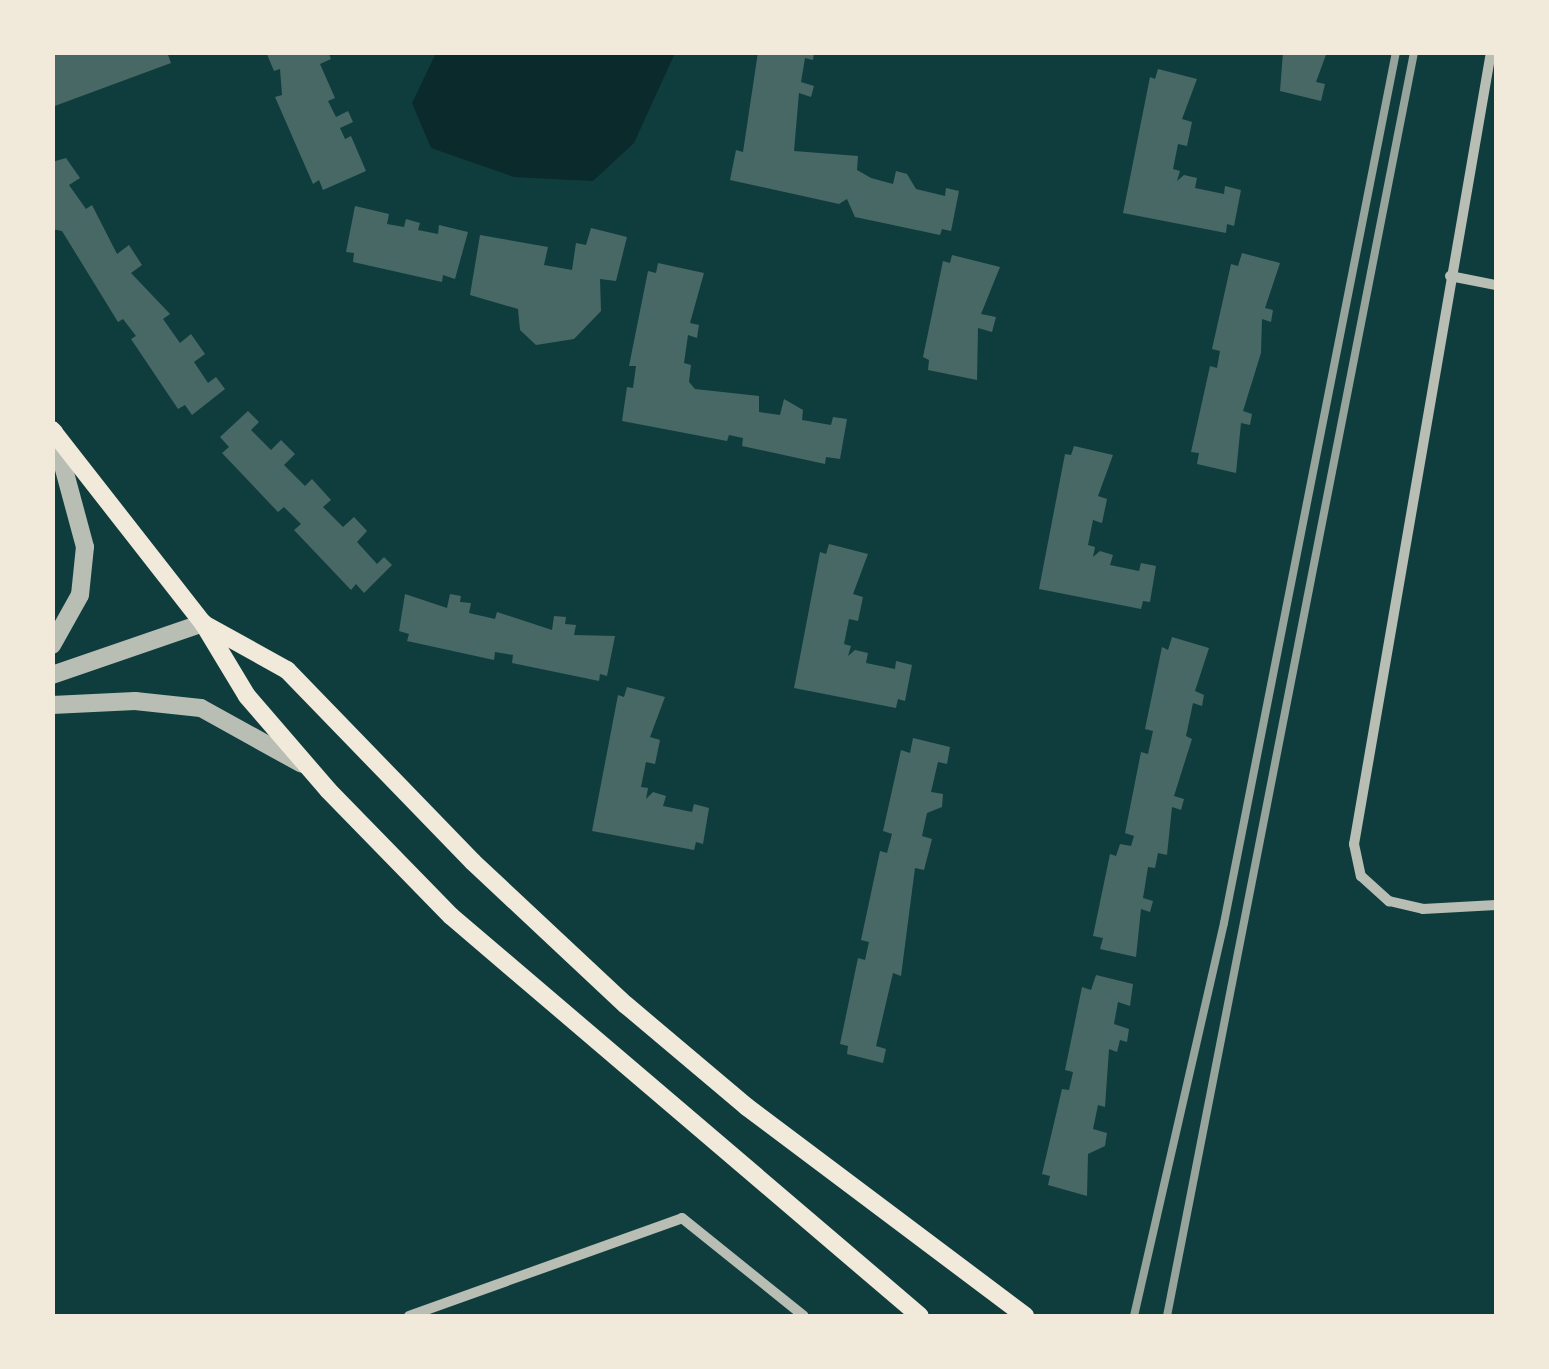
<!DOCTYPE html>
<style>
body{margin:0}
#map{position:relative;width:1549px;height:1369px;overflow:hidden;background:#0f3d3e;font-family:Inter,sans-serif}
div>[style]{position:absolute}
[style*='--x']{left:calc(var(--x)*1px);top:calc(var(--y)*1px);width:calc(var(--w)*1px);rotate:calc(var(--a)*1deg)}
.water>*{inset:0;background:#0a2a2b}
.building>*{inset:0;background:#486865}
.minor>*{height:10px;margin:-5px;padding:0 5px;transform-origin:5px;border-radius:5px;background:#b8beb3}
.tertiary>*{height:18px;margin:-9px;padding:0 9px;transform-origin:9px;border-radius:9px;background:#b8beb3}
.secondary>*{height:18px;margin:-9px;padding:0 9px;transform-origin:9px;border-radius:9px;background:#f1e9da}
.rail>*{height:8px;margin:-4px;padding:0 4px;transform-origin:4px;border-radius:4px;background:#97a49c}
span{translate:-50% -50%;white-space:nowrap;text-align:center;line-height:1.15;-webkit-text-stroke:10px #f1e9da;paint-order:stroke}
.frame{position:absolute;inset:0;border:55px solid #f1e9da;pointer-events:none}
</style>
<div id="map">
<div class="water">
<div style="clip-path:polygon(436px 53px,436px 52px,675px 53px,634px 143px,593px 181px,514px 177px,431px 148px,412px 103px)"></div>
</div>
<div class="building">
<div style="clip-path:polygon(52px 52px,167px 52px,171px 63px,52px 107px)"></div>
<div style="clip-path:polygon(266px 52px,328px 52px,331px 59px,320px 64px,335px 98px,328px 101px,336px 117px,348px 111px,353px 122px,340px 128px,345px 139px,351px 136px,366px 171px,323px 190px,319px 180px,313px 184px,275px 97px,282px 95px,280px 69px,274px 71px)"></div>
<div style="clip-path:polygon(758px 52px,814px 52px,813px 60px,805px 58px,801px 82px,814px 86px,811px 97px,799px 93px,794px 151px,858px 156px,857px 170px,871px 178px,893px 184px,896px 171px,907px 174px,916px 189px,945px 196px,946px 188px,959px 191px,951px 231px,942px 229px,940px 235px,855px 217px,847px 199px,839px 204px,730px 180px,736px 150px,743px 152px)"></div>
<div style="clip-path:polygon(1283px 52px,1327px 52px,1316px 82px,1325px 84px,1321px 101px,1280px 91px)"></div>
<div style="clip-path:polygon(1158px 69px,1197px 79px,1182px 119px,1192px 122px,1187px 146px,1178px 144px,1173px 169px,1180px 171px,1177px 181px,1184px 175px,1197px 178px,1195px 188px,1224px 194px,1225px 186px,1241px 190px,1234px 226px,1227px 224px,1226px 233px,1123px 213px,1150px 77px,1155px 79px)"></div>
<div style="clip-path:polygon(66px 158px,80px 178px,69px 185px,86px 209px,92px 205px,117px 254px,129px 245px,142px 265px,131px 273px,170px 314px,163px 319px,180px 343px,191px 334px,205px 354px,194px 362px,208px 383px,216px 377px,225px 389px,192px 415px,185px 405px,178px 409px,131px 339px,136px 336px,123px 319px,118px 322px,62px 231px,52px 229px,52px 162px)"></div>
<div style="clip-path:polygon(355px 206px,389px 214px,387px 224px,404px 227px,406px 219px,420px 223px,418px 230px,438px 234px,439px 225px,468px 232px,455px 279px,443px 275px,442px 282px,353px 262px,354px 253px,346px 252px)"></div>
<div style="clip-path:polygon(591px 228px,627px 237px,616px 281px,600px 279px,601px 311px,574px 339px,536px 345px,520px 330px,518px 309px,470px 295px,480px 235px,548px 247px,544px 265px,572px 270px,576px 243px,586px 245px)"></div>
<div style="clip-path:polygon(1242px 253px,1280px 263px,1265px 308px,1273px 310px,1271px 322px,1262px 319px,1261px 353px,1243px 411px,1252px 414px,1250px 425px,1241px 423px,1236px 473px,1197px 464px,1199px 453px,1191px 452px,1210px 366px,1217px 368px,1220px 351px,1212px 349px,1231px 264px,1238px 266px)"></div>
<div style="clip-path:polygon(952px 255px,1000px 267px,981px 314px,996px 317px,992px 332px,978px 328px,977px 380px,928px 370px,929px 360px,923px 357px,943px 261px,950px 263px)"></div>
<div style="clip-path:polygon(658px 263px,704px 273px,690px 323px,699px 325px,697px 338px,688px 335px,684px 363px,691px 365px,689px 382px,695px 389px,759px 396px,759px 412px,780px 415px,784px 399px,803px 410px,802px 420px,831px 425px,833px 417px,847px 419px,840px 459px,826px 457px,825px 464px,742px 446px,743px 438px,729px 435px,727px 441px,622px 421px,627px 387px,633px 388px,636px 366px,629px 366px,648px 271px,656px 273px)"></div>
<div style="clip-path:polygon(248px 411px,259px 422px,251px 430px,271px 450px,281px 440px,295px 454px,284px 465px,305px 486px,312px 479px,331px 500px,323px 507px,343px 527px,354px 517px,367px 531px,357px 542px,377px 564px,384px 557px,392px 565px,364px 593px,356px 584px,351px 590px,294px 530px,301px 524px,284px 507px,278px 512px,222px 453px,229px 447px,220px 437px)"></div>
<div style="clip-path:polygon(1074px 446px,1113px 455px,1098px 496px,1107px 499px,1102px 523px,1093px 520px,1088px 545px,1095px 547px,1093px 557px,1100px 551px,1113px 555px,1110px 565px,1139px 571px,1141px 563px,1156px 566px,1150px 602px,1143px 601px,1141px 609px,1039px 589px,1065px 454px,1071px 455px)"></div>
<div style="clip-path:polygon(829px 544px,868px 554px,853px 594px,863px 597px,858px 621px,849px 619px,844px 644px,851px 646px,848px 656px,855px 650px,868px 653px,866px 663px,895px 669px,896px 661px,912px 665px,905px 701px,898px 699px,896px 708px,794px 688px,820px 552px,826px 554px)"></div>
<div style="clip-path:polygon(405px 594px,447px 608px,450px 594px,461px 596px,460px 602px,471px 603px,469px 613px,495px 619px,497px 612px,552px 630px,554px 616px,566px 617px,565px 624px,576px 625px,574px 635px,615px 636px,607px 676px,600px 674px,599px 681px,512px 663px,513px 655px,495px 652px,494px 660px,407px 641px,409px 634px,399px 631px)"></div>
<div style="clip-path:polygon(1172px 637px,1209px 648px,1195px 691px,1204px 695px,1202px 706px,1193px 703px,1186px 736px,1192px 739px,1174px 796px,1184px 799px,1181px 810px,1172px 807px,1167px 855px,1158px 853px,1155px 868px,1148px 867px,1143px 898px,1153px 901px,1150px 912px,1141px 909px,1136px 957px,1100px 949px,1103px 938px,1093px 936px,1110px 854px,1116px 856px,1120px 844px,1131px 846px,1134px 836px,1125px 833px,1141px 752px,1148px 754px,1153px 731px,1145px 729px,1162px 647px,1168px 650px)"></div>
<div style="clip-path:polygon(627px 687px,665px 697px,650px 737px,660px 740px,655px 764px,646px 762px,641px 787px,648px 788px,646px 799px,653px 792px,666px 796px,663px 806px,692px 812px,694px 804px,709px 808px,703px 844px,696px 842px,694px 850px,592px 831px,618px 695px,624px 697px)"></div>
<div style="clip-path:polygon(913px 738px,950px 747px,947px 764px,938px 762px,931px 792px,943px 794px,942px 807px,927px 813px,922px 836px,932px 839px,924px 870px,915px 868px,901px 976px,893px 973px,876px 1046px,886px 1049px,883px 1063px,847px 1054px,848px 1046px,840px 1044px,858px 958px,865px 960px,869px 942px,861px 940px,880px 851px,887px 853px,892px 834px,883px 831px,901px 750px,910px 753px)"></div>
<div style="clip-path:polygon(1096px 975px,1133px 984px,1130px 1006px,1118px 1002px,1114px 1024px,1129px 1029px,1127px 1042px,1120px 1040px,1117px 1052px,1109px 1049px,1105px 1107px,1098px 1105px,1093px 1129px,1107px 1133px,1105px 1146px,1088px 1154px,1087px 1196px,1048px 1185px,1050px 1176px,1042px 1174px,1062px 1089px,1069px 1090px,1073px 1072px,1065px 1070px,1082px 987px,1091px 990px)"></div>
</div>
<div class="minor">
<div style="--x:1491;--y:52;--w:804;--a:99.81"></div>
<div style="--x:1354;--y:844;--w:33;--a:78"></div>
<div style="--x:1361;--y:876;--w:38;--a:42"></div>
<div style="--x:1389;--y:901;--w:35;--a:13"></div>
<div style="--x:1423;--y:909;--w:73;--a:-3.1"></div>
<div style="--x:1450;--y:276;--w:47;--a:11.1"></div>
<div style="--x:409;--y:1316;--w:290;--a:-19.7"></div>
<div style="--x:682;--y:1218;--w:156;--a:38.8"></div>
</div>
<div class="tertiary">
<div style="--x:52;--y:645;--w:57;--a:-60.8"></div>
<div style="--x:80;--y:595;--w:48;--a:-84.1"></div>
<div style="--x:85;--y:547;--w:119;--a:-105.1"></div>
<div style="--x:52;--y:675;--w:160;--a:-19"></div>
<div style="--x:52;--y:705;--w:83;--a:-2.8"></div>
<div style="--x:135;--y:701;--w:66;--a:6.1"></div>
<div style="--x:201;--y:708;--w:115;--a:29"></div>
</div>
<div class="secondary">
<div style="--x:52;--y:430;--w:245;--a:52"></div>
<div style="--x:203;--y:623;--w:85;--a:58.9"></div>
<div style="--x:247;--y:696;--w:124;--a:49.2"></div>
<div style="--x:328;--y:790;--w:176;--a:45.7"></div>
<div style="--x:451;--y:916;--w:616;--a:40.46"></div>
<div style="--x:204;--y:624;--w:95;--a:29"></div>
<div style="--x:287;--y:670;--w:267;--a:45.9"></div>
<div style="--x:473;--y:862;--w:209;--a:43.1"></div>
<div style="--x:626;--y:1005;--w:158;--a:40.1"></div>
<div style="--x:747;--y:1107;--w:348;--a:36.9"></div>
</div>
<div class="rail">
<div style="--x:1134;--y:1316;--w:403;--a:-77.1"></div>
<div style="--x:1224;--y:923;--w:888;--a:-78.83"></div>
<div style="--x:1167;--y:1316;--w:1288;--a:-78.94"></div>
</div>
<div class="frame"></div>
</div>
